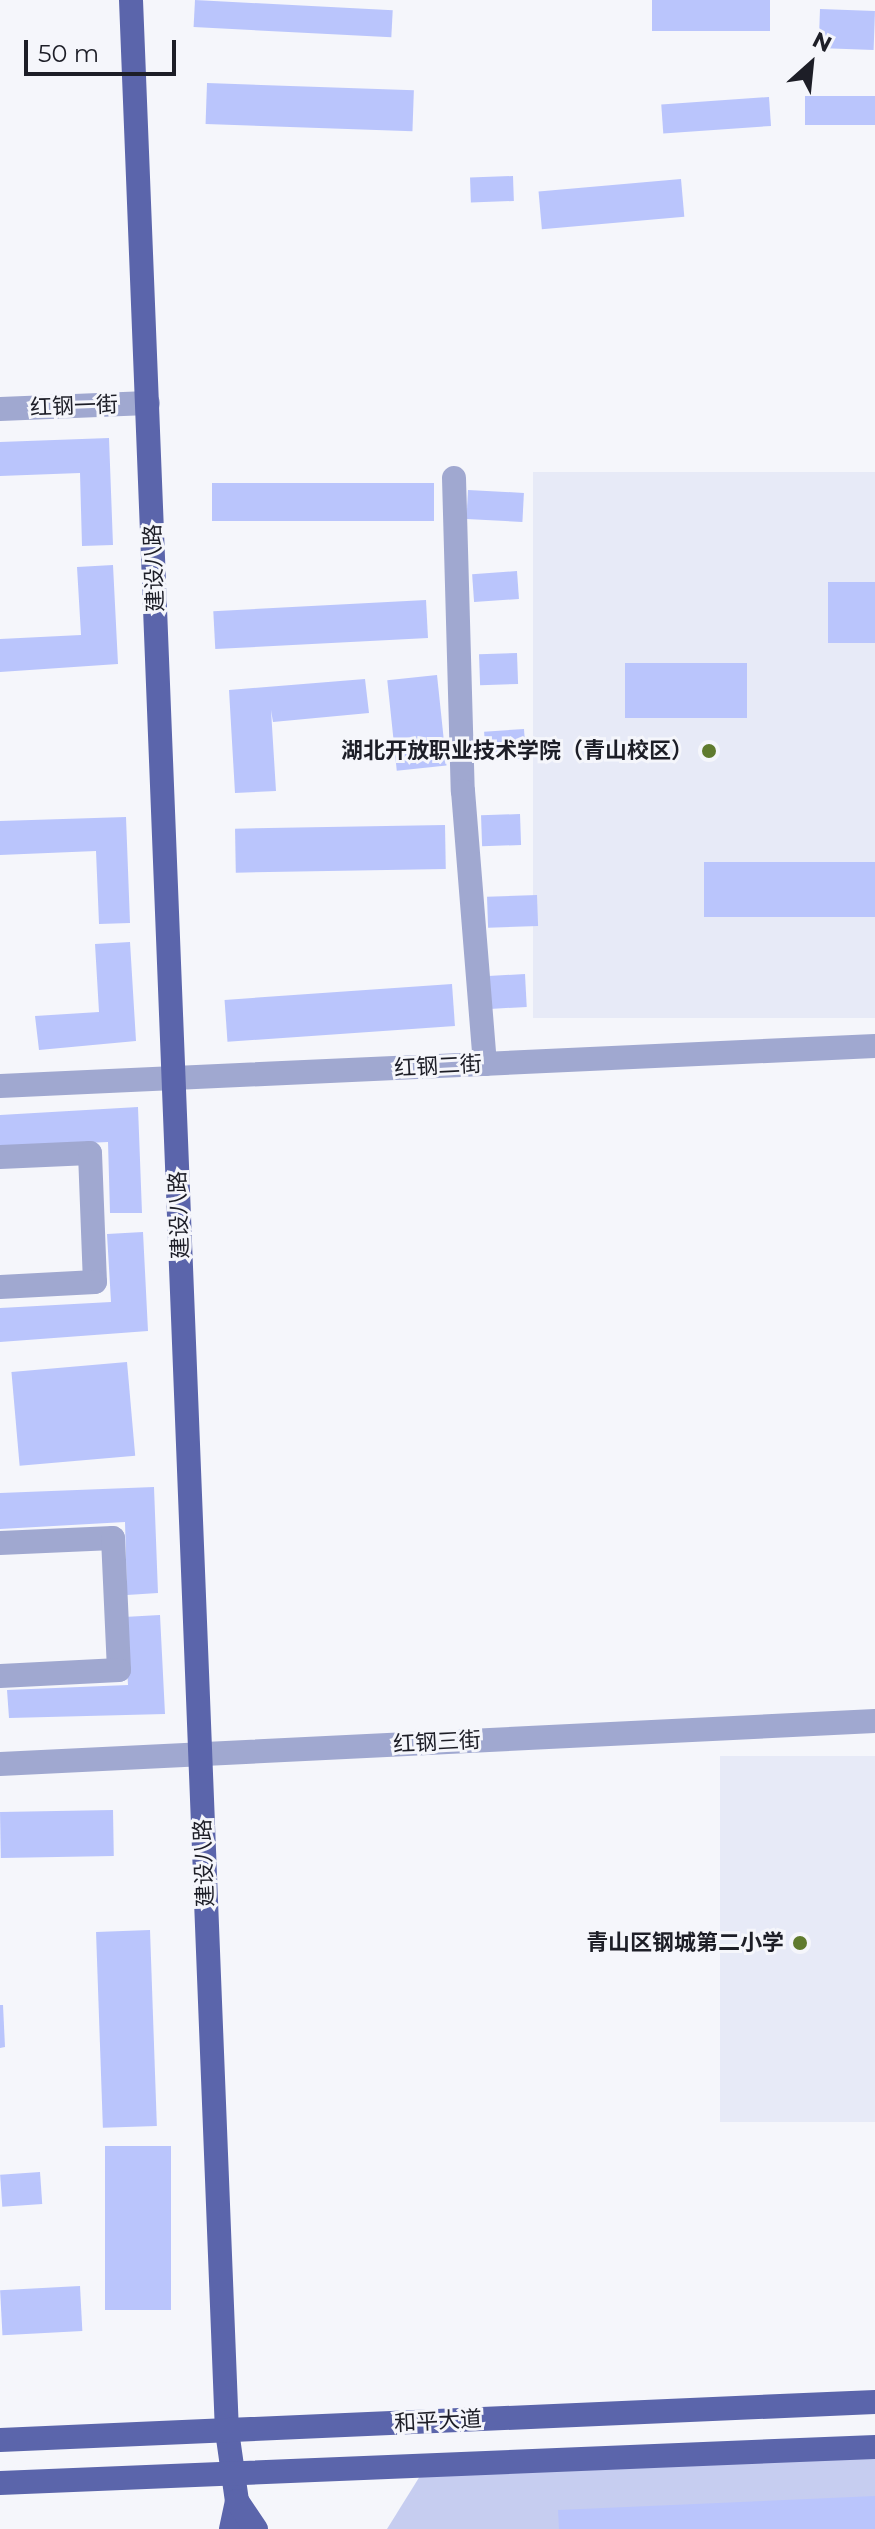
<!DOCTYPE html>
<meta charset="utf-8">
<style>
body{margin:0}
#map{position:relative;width:875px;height:2529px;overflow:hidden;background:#f5f6fb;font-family:Montserrat,"Noto Sans SC",sans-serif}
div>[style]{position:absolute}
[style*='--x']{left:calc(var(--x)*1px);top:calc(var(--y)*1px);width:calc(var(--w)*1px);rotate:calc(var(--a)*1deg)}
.built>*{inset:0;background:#e7eaf7;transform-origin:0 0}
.green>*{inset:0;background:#c6cdf0}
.building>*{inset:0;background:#bac5fc;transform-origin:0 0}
.minor>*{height:24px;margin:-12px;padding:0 12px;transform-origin:12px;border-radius:12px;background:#a0a8d0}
.major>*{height:24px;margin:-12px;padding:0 12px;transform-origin:12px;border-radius:12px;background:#5b65ab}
.dots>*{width:22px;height:22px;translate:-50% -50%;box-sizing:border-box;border:4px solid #f5f6fb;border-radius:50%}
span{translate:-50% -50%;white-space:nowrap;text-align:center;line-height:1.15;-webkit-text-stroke:6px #f5f6fb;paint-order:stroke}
.street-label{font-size:22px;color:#1d1e27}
.poi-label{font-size:22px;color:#1d1e27;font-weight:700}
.right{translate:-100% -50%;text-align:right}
.north{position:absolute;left:771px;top:24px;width:80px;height:80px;-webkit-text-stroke:6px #f5f6fb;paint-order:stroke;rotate:27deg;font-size:22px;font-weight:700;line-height:32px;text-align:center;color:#1d1e27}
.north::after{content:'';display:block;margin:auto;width:28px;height:36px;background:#1d1e27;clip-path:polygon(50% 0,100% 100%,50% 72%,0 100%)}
.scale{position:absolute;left:24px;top:40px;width:152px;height:36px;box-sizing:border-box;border:4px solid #1d1e27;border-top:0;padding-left:10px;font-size:24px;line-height:28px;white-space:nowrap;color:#1d1e27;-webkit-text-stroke:6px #f5f6fb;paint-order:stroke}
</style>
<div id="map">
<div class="built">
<div style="left:875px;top:472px;width:546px;height:342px;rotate:90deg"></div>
<div style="left:875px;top:1756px;width:366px;height:155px;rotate:90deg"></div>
</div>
<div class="green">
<div style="clip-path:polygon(875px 2442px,875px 2529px,387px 2529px,425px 2468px)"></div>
</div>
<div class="building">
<div style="left:195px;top:0;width:198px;height:27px;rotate:3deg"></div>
<div style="left:652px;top:0;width:118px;height:31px"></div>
<div style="left:820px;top:9px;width:55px;height:39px;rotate:2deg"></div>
<div style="left:207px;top:83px;width:207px;height:41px;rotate:2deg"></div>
<div style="left:875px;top:96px;width:29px;height:70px;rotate:90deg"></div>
<div style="left:769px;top:97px;width:29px;height:108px;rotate:86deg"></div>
<div style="left:513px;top:176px;width:25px;height:43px;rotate:88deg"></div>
<div style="left:681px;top:179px;width:38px;height:143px;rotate:85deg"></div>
<div style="clip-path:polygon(109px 438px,113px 545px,82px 546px,80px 473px,0 476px,0 442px)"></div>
<div style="left:434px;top:483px;width:38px;height:222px;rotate:90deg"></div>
<div style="left:468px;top:490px;width:56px;height:29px;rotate:3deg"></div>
<div style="clip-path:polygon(113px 565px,118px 664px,0 672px,0 639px,81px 635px,77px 567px)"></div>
<div style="left:517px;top:571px;width:28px;height:45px;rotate:86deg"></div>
<div style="left:875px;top:582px;width:61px;height:47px;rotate:90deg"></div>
<div style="left:426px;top:600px;width:38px;height:213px;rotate:87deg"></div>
<div style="left:517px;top:653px;width:31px;height:38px;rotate:88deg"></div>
<div style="left:625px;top:663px;width:122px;height:55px"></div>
<div style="left:437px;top:675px;width:91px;height:50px;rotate:84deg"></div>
<div style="clip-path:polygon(365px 679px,369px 713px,273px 722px,271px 710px,276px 791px,235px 793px,229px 690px)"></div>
<div style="left:524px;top:729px;width:29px;height:40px;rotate:86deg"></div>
<div style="left:520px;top:814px;width:31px;height:39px;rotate:88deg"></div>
<div style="clip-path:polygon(126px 817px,130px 923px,99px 924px,96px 851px,0 855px,0 821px)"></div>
<div style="left:445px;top:825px;width:44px;height:210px;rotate:89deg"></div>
<div style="left:875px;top:862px;width:55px;height:171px;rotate:90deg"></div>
<div style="left:537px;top:895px;width:31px;height:50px;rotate:88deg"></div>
<div style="clip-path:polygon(130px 942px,136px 1041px,39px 1050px,35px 1016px,99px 1012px,95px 944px)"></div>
<div style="left:525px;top:974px;width:33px;height:37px;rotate:87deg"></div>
<div style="left:452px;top:984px;width:42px;height:228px;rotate:86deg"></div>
<div style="clip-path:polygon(138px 1107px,142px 1213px,110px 1213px,108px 1142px,0 1147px,0 1115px)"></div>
<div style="clip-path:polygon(143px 1232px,148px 1331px,0 1342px,0 1308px,111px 1302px,107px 1234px)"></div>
<div style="left:127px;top:1362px;width:94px;height:116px;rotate:85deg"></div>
<div style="clip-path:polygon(154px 1487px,158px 1593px,127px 1595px,125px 1522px,0 1529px,0 1493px)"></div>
<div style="clip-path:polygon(160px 1615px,165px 1714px,9px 1718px,7px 1690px,128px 1685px,124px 1617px)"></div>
<div style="left:113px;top:1810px;width:46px;height:113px;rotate:89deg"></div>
<div style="left:150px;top:1930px;width:196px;height:54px;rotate:88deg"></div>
<div style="clip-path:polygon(0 2005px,3px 2005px,5px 2047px,0 2048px)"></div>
<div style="left:105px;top:2146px;width:66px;height:164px"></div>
<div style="left:40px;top:2172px;width:32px;height:40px;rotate:86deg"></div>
<div style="left:80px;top:2286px;width:45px;height:80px;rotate:87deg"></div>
<div style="clip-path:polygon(875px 2496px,875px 2529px,559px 2529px,558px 2510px)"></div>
</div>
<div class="minor">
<div style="--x:0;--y:409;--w:148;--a:-2.3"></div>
<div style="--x:454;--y:478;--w:313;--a:88.4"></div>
<div style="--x:463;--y:791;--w:274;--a:85.4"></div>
<div style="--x:0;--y:1086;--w:876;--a:-2.62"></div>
<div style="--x:0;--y:1157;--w:90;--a:-2.5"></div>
<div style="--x:90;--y:1153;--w:129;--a:87.8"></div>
<div style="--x:95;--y:1282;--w:95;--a:177"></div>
<div style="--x:0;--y:1543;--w:113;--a:-2.5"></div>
<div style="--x:113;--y:1538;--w:132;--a:87.4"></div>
<div style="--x:119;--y:1670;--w:119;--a:177.1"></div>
<div style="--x:0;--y:1764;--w:876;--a:-2.81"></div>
</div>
<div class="major">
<div style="--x:131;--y:0;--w:2433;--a:87.74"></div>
<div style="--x:227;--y:2431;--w:71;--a:81.9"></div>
<div style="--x:237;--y:2501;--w:29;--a:102"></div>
<div style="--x:0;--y:2440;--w:876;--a:-2.49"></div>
<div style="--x:0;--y:2483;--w:876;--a:-2.36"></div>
<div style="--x:237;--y:2501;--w:34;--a:56"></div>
</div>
<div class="dots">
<div style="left:709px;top:751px;background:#607b2e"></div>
<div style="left:800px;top:1943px;background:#607b2e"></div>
</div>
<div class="street-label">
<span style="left:74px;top:406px;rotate:-2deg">红钢一街</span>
<span style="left:154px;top:568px;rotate:-92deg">建设八路</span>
<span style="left:438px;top:1066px;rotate:-3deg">红钢二街</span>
<span style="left:179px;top:1215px;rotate:-92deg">建设八路</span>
<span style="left:437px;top:1742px;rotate:-3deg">红钢三街</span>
<span style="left:204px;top:1863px;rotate:-92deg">建设八路</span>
<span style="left:438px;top:2421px;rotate:-3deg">和平大道</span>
</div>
<div class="poi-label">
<span class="right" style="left:693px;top:751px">湖北开放职业技术学院（青山校区）</span>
<span class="right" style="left:784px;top:1943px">青山区钢城第二小学</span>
</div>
<div class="north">N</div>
<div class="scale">50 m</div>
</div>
